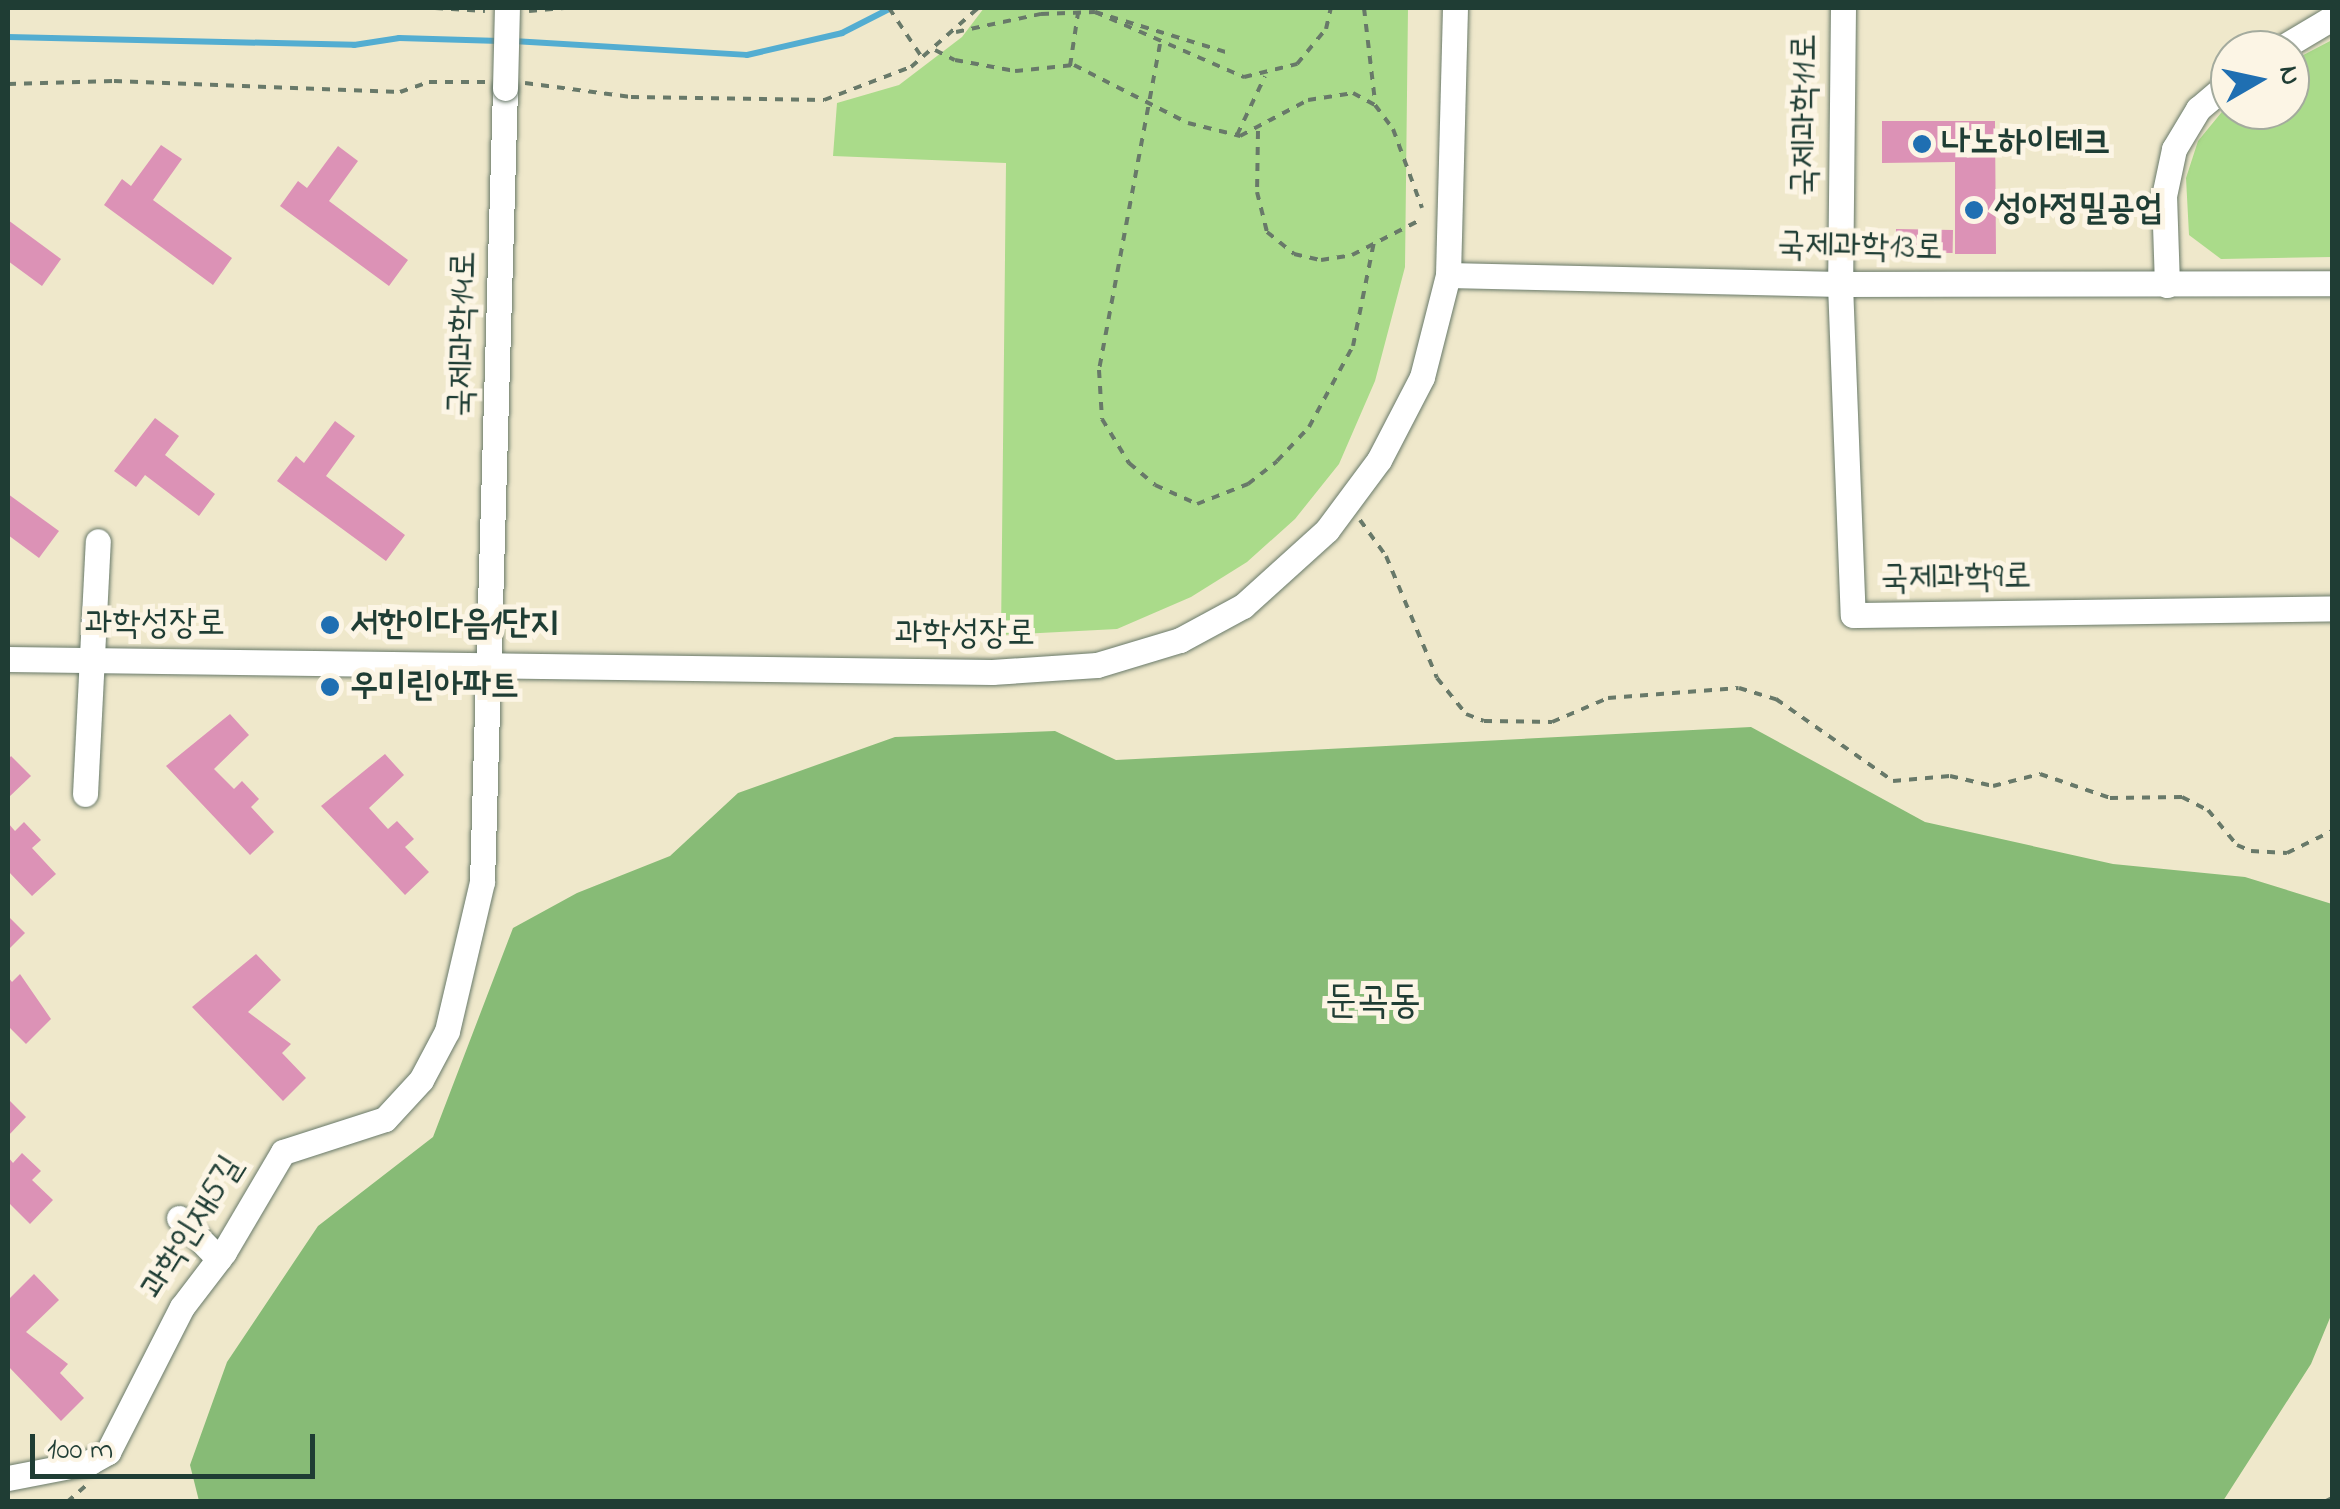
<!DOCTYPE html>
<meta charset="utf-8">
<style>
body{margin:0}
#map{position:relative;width:2340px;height:1509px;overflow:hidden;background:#efe8cb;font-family:"Indie Flower","Poor Story",sans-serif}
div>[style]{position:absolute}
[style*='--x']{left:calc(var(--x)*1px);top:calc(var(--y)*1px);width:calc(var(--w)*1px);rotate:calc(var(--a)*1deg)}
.green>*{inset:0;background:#aadb8a}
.forest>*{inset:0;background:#87bb76}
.stream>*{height:6px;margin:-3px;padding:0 3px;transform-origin:3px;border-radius:3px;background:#53add1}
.building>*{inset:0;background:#dc92b6;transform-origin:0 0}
.path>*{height:4px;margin-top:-2px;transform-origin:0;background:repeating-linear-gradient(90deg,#687969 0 8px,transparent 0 16px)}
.roads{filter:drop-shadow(0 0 2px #687969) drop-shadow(0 0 2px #687969)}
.minor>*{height:25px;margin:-12.5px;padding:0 12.5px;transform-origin:12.5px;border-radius:12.5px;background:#fff}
.bridges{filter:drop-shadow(0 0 2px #687969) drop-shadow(0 0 2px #687969)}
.minor-bridge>*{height:25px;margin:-12.5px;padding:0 12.5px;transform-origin:12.5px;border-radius:12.5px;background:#fff}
.dots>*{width:28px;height:28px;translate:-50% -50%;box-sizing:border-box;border:5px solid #fcf5e5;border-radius:50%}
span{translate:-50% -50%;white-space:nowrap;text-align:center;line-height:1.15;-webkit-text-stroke:10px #fcf5e5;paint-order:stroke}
.street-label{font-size:35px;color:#1f3d34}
.poi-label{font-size:35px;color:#1f3d34;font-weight:700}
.left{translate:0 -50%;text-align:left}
.quarter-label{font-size:40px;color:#1f3d34}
.frame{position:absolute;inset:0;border:10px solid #1f3d34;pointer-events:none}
.north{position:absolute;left:2210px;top:30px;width:100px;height:100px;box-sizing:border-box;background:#fcf5e5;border:2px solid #a4ab9e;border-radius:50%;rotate:81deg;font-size:28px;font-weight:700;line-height:40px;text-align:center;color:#1f3d34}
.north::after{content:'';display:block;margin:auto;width:35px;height:45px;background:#1f6fb2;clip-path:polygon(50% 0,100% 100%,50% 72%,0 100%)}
.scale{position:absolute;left:30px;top:1434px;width:285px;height:45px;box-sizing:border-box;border:5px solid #1f3d34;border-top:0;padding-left:12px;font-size:30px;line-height:35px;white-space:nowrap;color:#1f3d34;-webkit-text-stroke:8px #fcf5e5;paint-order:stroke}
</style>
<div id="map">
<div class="green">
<div style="clip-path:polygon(984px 8px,1408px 8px,1405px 267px,1375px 381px,1339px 464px,1295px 519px,1247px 562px,1191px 597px,1117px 629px,1001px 635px,1006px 163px,833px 156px,837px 103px,899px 85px,962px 37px)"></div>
<div style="clip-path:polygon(2332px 40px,2332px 257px,2221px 259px,2189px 235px,2186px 178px,2198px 141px,2230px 102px,2230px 110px,2290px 110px,2290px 62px)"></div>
</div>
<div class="forest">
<div style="clip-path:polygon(1751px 727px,1925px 822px,2113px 864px,2245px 877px,2332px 904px,2332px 1313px,2311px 1364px,2223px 1501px,199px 1501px,190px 1465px,227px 1362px,318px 1226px,433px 1137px,513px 928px,577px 893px,670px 856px,738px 793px,895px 737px,1055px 731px,1116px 760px)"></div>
</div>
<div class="stream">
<div style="--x:8;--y:37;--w:346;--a:1.3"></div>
<div style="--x:354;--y:45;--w:46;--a:-8.8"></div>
<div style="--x:399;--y:38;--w:101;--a:1.7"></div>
<div style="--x:513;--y:41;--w:234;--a:3.4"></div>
<div style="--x:747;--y:55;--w:98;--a:-13"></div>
<div style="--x:842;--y:33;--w:55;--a:-27"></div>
</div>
<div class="building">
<div style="clip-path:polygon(1882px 121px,1995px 121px,1996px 254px,1955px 254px,1955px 162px,1882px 163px)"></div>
<div style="clip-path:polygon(161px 145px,182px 159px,153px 200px,232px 258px,213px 285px,104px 205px,122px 179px,131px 186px)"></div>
<div style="clip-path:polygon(338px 146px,358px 161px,329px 201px,408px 260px,389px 286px,280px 206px,298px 181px,307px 188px)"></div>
<div style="clip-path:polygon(8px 220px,61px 259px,42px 286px,8px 261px)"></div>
<div style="left:1896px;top:229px;width:57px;height:23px;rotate:1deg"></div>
<div style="clip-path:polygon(155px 418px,179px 436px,165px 455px,215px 494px,199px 516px,145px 475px,136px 487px,114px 471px)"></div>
<div style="clip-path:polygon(335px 421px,355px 436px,326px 476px,405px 535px,386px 561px,277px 481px,296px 456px,304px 463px)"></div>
<div style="clip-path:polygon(8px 494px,59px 531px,39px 558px,8px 535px)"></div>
<div style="clip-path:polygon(230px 714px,249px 735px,214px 769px,234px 789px,242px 781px,259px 799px,251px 807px,274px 832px,250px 855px,166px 766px)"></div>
<div style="clip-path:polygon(385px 754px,404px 775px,369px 808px,388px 829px,397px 821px,414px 839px,405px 847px,429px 872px,405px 895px,321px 806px)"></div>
<div style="clip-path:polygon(11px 756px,31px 776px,8px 798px,8px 760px)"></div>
<div style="clip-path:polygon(24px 822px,41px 840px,32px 848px,56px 874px,32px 896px,8px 871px,8px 823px,15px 831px)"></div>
<div style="clip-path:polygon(8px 916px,25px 933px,8px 950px)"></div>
<div style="clip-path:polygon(256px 954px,281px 980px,248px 1012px,291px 1044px,282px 1053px,306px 1078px,283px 1101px,192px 1007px)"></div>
<div style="clip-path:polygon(20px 974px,51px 1019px,26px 1044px,8px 1026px,8px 977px,12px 982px)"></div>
<div style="clip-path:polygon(8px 1099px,26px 1117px,8px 1136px)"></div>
<div style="clip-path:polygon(22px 1153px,41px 1171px,32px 1180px,53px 1200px,30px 1224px,8px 1202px,8px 1157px,13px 1163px)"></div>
<div style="clip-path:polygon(34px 1274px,59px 1300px,26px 1332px,68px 1364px,60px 1373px,84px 1398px,61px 1421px,8px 1366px,8px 1300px)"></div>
</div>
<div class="path">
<div style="--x:435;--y:8;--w:50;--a:3.4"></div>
<div style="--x:889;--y:8;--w:61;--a:56.3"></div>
<div style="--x:1364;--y:8;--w:95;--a:83.3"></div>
<div style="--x:529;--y:11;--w:35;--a:-5"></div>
<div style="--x:1095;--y:12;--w:163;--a:23.6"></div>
<div style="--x:1244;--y:77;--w:55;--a:-13.8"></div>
<div style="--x:1297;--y:64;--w:45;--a:-50.4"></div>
<div style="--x:1326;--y:29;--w:22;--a:-77"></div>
<div style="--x:956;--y:32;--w:87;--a:-12"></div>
<div style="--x:1041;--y:14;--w:54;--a:-2.1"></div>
<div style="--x:1095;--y:12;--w:143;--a:17"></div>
<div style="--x:1160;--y:44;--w:332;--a:100.6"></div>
<div style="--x:1099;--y:370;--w:49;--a:86.5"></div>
<div style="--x:1102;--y:419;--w:52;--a:58.5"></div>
<div style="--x:1129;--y:463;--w:34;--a:40"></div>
<div style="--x:1155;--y:485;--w:46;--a:24.3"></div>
<div style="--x:1197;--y:504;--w:55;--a:-21.4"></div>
<div style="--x:1248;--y:484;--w:37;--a:-38"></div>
<div style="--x:1277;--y:461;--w:47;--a:-46.7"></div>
<div style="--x:1309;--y:427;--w:92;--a:-61.5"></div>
<div style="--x:1353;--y:346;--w:106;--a:-78.6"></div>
<div style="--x:935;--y:50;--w:22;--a:27"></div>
<div style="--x:955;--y:60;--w:61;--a:10.4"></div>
<div style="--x:1015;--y:71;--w:59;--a:-5.8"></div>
<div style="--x:1074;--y:65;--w:128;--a:27"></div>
<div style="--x:1188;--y:123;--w:54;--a:14"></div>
<div style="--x:1240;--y:136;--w:77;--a:-27.9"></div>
<div style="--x:1308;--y:100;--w:46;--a:-8.8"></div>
<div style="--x:1353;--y:93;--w:25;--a:29"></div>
<div style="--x:1375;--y:105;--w:30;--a:53"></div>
<div style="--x:1393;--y:129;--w:84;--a:69.8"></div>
<div style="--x:1070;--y:66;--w:54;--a:-81.4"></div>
<div style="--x:525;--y:83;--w:107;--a:7.5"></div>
<div style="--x:631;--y:97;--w:193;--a:0.9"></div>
<div style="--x:824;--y:100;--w:93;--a:-20.8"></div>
<div style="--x:911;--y:67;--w:89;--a:-41.4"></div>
<div style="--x:8;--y:84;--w:106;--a:-1.6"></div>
<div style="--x:114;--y:81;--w:286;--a:2.2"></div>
<div style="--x:400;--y:92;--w:31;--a:-19"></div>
<div style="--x:429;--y:82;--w:57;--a:0"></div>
<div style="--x:1258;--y:131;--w:61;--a:90.9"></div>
<div style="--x:1257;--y:192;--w:41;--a:76"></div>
<div style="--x:1267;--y:232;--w:35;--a:39"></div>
<div style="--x:1294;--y:254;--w:28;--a:13"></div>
<div style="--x:1321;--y:260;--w:31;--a:-9"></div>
<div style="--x:1352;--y:255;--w:79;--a:-27.2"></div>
<div style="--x:1237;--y:135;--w:65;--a:-64.6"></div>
<div style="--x:1360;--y:520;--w:44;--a:54.2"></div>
<div style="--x:1386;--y:556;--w:132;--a:67.3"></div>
<div style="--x:1437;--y:678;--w:46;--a:51.1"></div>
<div style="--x:1466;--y:714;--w:19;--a:21"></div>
<div style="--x:1484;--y:721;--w:68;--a:0.8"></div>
<div style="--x:1552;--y:722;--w:61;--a:-23.2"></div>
<div style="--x:1608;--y:698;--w:131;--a:-4.4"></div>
<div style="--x:1739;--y:688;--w:39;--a:17"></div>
<div style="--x:1776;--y:699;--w:143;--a:35"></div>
<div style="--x:1893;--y:781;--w:57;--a:-5"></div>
<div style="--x:1950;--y:776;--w:44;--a:13.1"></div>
<div style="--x:1993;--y:786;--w:49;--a:-14.3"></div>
<div style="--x:2040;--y:774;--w:74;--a:18.9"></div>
<div style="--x:2110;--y:798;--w:72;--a:-0.8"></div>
<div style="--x:2182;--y:797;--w:29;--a:27"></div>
<div style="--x:2208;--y:810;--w:45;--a:50.4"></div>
<div style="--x:2237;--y:845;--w:15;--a:23"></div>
<div style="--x:2251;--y:851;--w:36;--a:3"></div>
<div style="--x:2287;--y:853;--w:50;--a:-26.1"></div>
<div style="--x:67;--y:1502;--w:29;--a:-41"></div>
<div style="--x:2324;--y:1502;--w:9;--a:-27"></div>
</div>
<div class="roads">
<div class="minor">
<div style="--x:1843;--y:8;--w:276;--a:90.6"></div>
<div style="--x:1840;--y:284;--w:331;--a:87.8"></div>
<div style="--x:1853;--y:615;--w:479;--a:-0.8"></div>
<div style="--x:2278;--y:50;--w:63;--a:-30.7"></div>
<div style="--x:1448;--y:275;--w:392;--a:1.3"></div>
<div style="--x:1840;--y:284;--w:492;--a:-0.1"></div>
<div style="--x:2167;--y:285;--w:89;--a:-91.9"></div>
<div style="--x:2164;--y:196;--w:48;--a:-78"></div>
<div style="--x:2174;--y:149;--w:47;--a:-59"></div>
<div style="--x:2198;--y:109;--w:42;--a:-40.2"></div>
<div style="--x:8;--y:659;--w:984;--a:0.76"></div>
<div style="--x:992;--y:672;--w:105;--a:-3.8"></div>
<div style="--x:1097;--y:665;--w:87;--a:-16.8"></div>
<div style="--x:1180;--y:640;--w:72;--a:-28.4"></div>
<div style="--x:1243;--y:606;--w:113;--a:-42.1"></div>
<div style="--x:1327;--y:530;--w:87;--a:-53.4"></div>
<div style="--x:1379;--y:460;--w:93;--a:-62.6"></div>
<div style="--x:1422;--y:377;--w:105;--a:-75.7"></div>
<div style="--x:1448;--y:275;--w:267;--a:-88.5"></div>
<div style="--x:85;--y:794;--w:253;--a:-87.1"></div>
<div style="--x:179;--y:1218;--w:57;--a:45.7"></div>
<div style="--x:8;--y:1478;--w:84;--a:-11"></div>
<div style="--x:90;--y:1462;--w:21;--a:-29"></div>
<div style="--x:108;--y:1452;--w:163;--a:-63"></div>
<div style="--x:182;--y:1307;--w:69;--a:-52.6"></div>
<div style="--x:224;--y:1252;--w:116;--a:-59.5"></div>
<div style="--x:283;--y:1152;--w:107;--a:-17.9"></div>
<div style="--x:385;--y:1119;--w:53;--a:-47.3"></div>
<div style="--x:421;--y:1080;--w:55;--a:-62"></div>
<div style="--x:447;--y:1031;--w:153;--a:-76.8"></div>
<div style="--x:482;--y:882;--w:794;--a:-88.34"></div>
</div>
</div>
<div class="bridges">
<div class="minor-bridge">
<div style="--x:505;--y:88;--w:80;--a:-88.6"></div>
</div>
</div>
<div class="dots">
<div style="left:1922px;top:144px;background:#1f6fb2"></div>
<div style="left:1974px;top:210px;background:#1f6fb2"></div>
<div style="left:330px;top:625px;background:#1f6fb2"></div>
<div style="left:330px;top:687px;background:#1f6fb2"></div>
</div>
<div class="street-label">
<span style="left:1806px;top:115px;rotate:-90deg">국제과학11로</span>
<span style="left:1860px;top:248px;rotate:1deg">국제과학13로</span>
<span style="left:464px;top:334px;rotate:-89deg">국제과학14로</span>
<span style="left:1956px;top:579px;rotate:-1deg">국제과학9로</span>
<span style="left:155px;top:625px">과학성장로</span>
<span style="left:965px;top:635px">과학성장로</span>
<span style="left:193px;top:1228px;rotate:-58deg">과학인재5길</span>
</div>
<div class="poi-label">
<span class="left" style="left:1942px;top:144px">나노하이테크</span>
<span class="left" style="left:1994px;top:210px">성아정밀공업</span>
<span class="left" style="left:350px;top:625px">서한이다음1단지</span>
<span class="left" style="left:350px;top:687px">우미린아파트</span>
</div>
<div class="quarter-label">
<span style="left:1373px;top:1003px">둔곡동</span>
</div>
<div class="frame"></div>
<div class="north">N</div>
<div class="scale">100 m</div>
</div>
